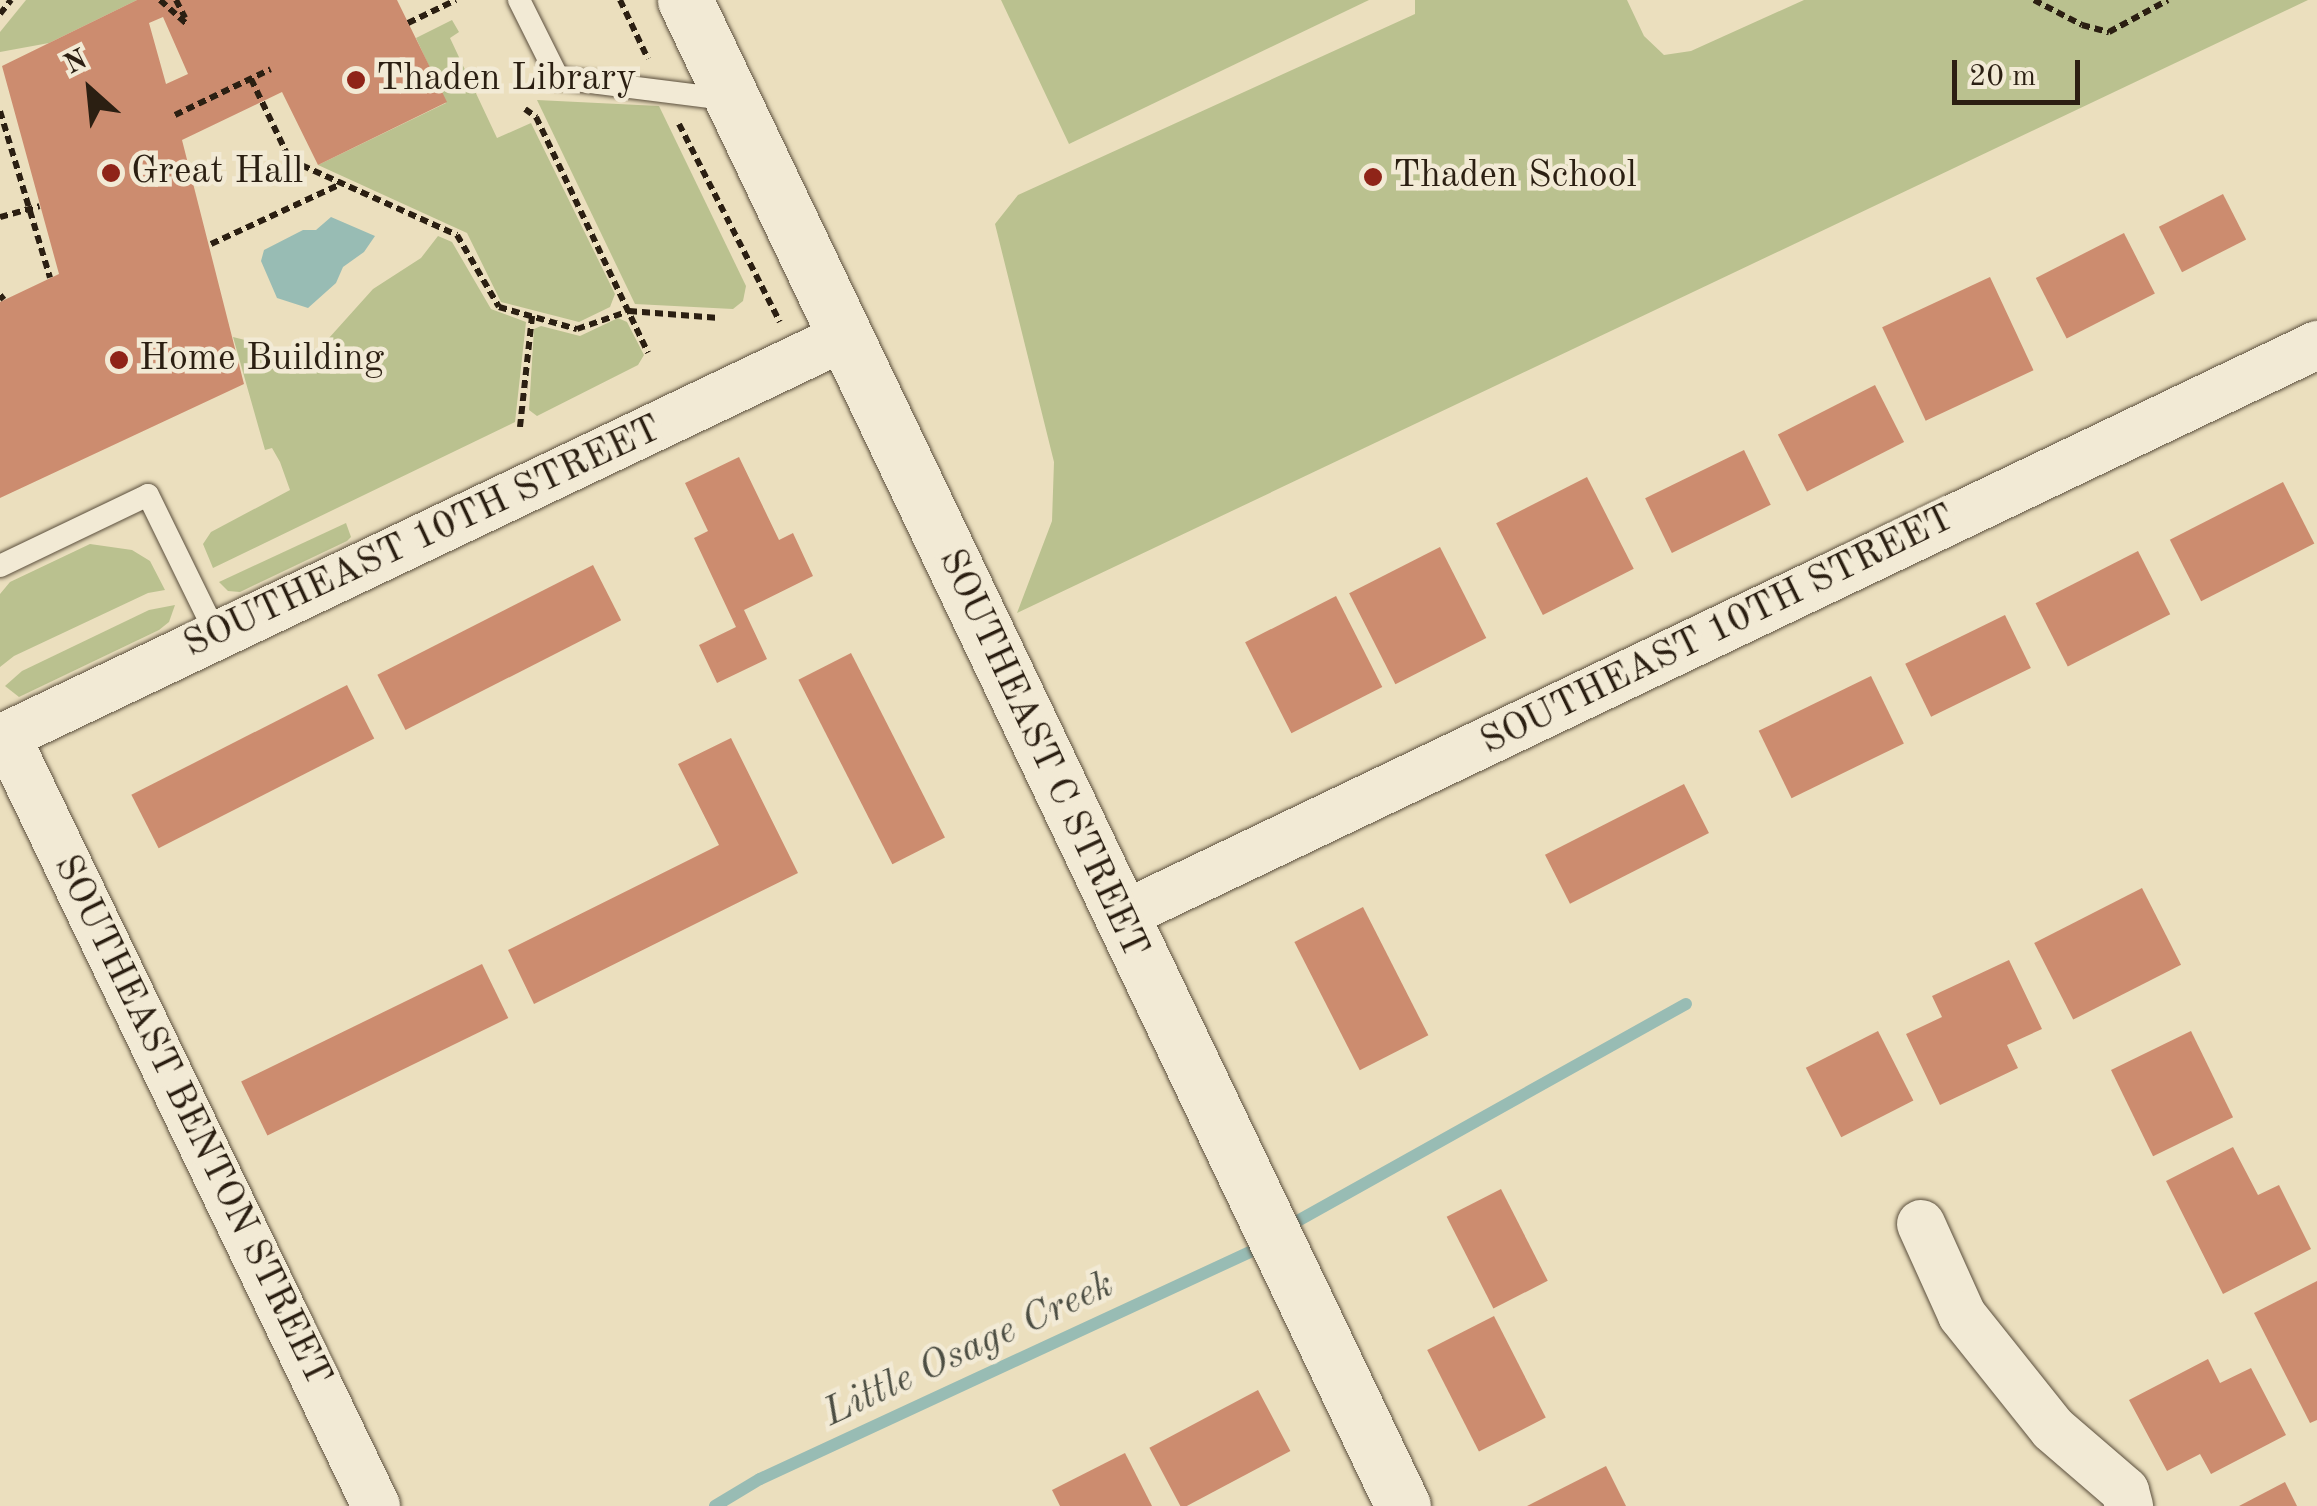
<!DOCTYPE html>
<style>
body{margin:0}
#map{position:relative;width:2317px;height:1506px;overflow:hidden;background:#ebdfbe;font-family:"Old Standard TT",serif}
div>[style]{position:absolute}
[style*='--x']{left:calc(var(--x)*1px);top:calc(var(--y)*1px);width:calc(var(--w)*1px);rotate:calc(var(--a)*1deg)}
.green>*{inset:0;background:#bac18f}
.water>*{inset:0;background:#98bcb4}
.stream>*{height:12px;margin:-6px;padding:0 6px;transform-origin:6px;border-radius:6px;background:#98bcb4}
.building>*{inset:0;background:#cc8c6f;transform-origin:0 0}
.path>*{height:6px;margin-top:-3px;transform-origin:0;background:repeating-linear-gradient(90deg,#2b1f12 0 8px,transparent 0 13px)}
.roads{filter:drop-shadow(0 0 2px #5b4f3d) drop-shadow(0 0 2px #5b4f3d)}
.service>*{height:22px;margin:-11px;padding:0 11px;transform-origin:11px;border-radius:11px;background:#f2ead5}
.minor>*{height:48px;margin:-24px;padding:0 24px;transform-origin:24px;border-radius:24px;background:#f2ead5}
.tertiary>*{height:55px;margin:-27.5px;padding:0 27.5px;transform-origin:27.5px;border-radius:27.5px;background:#f2ead5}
.dots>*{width:28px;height:28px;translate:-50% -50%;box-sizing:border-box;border:5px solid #f2ead5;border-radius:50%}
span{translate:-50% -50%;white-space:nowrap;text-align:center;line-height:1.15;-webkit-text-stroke:9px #f2ead5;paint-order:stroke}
.poi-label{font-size:38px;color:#2b1f12}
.left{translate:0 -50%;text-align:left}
.street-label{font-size:38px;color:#2b1f12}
.water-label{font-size:40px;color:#4c4e43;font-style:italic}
.north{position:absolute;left:40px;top:40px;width:100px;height:100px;-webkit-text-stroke:8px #f2ead5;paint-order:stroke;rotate:333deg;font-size:28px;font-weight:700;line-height:40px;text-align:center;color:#2b1f12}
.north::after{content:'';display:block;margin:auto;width:35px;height:45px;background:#2b1f12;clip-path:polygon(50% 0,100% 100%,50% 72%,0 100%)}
.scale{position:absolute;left:1952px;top:60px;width:128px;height:45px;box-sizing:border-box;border:5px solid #2b1f12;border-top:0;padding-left:12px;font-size:30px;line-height:35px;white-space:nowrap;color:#2b1f12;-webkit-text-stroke:8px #f2ead5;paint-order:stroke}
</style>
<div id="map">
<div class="green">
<div style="clip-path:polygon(26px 0,137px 0,49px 43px,0 52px,0 32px)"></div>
<div style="clip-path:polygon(1001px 0,1369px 0,1069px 144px)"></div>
<div style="clip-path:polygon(1415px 0,1627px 0,1644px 36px,1664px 55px,1691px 51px,1804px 0,2308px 0,1017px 613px,1052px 521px,1054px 462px,995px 224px,1018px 195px,1415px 14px)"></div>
<div style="clip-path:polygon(452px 20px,459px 32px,450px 38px,497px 138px,531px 123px,615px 294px,610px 307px,579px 322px,501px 302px,467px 233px,318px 165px,446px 103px,416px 38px)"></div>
<div style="clip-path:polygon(537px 100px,659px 106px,746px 286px,743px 301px,733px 309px,635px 304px)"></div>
<div style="clip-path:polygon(438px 236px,452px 242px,491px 309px,526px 322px,515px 422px,213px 568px,203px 544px,211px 532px,290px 490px,280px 462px,272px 448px,265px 450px,233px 337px,297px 353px,320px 348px,373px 289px,421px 258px)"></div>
<div style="clip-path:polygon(618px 318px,627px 322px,644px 355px,638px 365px,537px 416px,529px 410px,534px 329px,541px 326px,580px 336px)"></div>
<div style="clip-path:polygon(346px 523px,351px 537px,347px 541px,240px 592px,228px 591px,219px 582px)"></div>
<div style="clip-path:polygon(90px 544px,132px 550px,150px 561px,165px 590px,148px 593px,14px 656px,0 667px,0 594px,10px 582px)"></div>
<div style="clip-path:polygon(175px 605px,169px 622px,159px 630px,19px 697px,5px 686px,22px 671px,149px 610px)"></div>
</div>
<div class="water">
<div style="clip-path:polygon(331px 217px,375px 236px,364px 252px,343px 267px,336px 283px,308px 308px,277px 298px,261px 261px,264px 250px,303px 230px,316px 230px)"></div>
</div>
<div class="stream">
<div style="--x:1294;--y:1223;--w:449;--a:-29.2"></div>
<div style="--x:715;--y:1506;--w:52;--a:-31"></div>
<div style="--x:760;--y:1479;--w:540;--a:-24.86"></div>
</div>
<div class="building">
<div style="clip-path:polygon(evenodd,137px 0,397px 0,447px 102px,318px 165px,282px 92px,182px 140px,244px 384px,0 498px,0 302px,59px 274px,2px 66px,137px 0,163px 17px,188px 74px,166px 84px,149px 23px,163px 17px)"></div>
<div style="left:2223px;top:194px;width:51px;height:72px;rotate:63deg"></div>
<div style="left:2124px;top:233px;width:68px;height:99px;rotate:63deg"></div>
<div style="left:1990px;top:277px;width:103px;height:119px;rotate:65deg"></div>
<div style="left:1875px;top:385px;width:64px;height:109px;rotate:63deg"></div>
<div style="left:1744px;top:450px;width:61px;height:110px;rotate:64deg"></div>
<div style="clip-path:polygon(739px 457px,779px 540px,793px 533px,813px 576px,744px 610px,767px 659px,717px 683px,699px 645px,736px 627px,694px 538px,708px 531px,685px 483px)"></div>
<div style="left:1587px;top:477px;width:103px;height:102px;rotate:63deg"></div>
<div style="left:2283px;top:482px;width:69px;height:127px;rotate:63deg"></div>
<div style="left:1440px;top:547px;width:102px;height:102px;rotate:63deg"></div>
<div style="left:2138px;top:551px;width:71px;height:115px;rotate:63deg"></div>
<div style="left:593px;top:565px;width:62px;height:242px;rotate:63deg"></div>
<div style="left:1336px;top:596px;width:102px;height:102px;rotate:63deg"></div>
<div style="left:2005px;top:615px;width:59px;height:111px;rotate:64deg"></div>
<div style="left:851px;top:653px;width:207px;height:59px;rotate:63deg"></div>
<div style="left:1871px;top:676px;width:75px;height:125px;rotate:64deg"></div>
<div style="left:347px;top:685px;width:60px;height:242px;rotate:63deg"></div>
<div style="clip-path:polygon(731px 738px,798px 873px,534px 1004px,508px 950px,719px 845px,678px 764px)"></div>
<div style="left:1684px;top:784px;width:55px;height:156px;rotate:63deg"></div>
<div style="left:2142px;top:888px;width:86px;height:121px;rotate:63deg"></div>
<div style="left:1363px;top:907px;width:144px;height:77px;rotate:63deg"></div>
<div style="clip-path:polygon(2009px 960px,2042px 1029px,2007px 1045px,2018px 1068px,1940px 1105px,1906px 1034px,1942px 1017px,1932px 996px)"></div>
<div style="left:482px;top:964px;width:60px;height:268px;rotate:64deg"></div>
<div style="left:1878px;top:1031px;width:78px;height:81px;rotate:63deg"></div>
<div style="left:2191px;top:1031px;width:96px;height:89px;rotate:64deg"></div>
<div style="clip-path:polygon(2233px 1147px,2258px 1195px,2279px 1185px,2311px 1249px,2223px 1294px,2166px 1181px)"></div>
<div style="left:1501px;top:1189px;width:103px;height:61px;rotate:63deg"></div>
<div style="clip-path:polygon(2317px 1281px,2317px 1420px,2310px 1423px,2254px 1313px)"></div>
<div style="left:1494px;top:1316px;width:114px;height:75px;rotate:63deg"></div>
<div style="clip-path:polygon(2208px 1359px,2220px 1383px,2251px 1368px,2286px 1435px,2211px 1474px,2200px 1454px,2167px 1471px,2129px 1400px)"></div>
<div style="left:1258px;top:1390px;width:69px;height:123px;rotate:62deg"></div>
<div style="clip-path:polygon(1125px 1453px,1152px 1506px,1060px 1506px,1052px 1490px)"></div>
<div style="clip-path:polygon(1606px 1466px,1626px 1506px,1527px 1506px)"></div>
<div style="clip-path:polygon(2285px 1482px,2297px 1506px,2239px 1506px)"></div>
</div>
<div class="path">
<div style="--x:160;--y:0;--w:36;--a:42"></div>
<div style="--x:176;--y:0;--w:20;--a:63"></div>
<div style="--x:620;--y:0;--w:65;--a:64.6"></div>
<div style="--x:2034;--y:0;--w:54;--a:27.5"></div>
<div style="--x:2082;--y:25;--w:28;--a:15"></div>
<div style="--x:2109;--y:32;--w:67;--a:-28.5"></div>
<div style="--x:0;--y:14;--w:18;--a:-52"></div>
<div style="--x:408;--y:23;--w:53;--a:-25.6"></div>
<div style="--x:251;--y:79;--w:90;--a:64.3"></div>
<div style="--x:290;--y:160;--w:183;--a:24.2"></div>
<div style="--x:457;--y:235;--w:83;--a:59.7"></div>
<div style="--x:499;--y:307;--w:81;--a:15.8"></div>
<div style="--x:577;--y:329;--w:55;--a:-19.1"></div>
<div style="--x:629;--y:311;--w:90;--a:4.4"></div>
<div style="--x:525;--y:109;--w:14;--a:36"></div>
<div style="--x:536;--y:117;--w:261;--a:64.6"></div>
<div style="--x:0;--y:111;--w:174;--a:73.3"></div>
<div style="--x:175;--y:115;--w:106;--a:-25.6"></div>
<div style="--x:679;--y:124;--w:222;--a:63"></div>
<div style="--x:0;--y:217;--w:41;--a:-15.4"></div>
<div style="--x:211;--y:244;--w:143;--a:-24.8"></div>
<div style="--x:0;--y:295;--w:6;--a:51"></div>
<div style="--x:520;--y:427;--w:112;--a:-83.8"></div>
</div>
<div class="roads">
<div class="service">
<div style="--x:519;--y:0;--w:87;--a:63.4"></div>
<div style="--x:558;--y:78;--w:174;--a:7.2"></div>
<div style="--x:0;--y:566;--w:164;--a:-25.6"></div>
<div style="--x:148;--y:495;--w:157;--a:63.9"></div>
</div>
<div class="minor">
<div style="--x:6;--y:736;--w:854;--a:64.33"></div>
<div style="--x:0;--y:739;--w:937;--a:-25.47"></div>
<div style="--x:1119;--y:917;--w:1328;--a:-25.52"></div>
<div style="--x:1921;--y:1224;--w:100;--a:65.7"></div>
<div style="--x:1962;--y:1315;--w:146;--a:51.4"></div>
<div style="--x:2053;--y:1429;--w:95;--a:40.7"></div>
<div style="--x:2125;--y:1491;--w:16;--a:75"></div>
</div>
<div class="tertiary">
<div style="--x:685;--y:0;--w:1668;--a:64.51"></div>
</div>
</div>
<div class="dots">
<div style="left:356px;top:80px;background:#8f2418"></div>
<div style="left:111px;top:173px;background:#8f2418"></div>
<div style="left:1373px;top:177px;background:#8f2418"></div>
<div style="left:119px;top:360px;background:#8f2418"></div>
</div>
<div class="poi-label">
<span class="left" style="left:376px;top:80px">Thaden Library</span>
<span class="left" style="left:131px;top:173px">Great Hall</span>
<span class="left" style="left:1393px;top:177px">Thaden School</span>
<span class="left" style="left:139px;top:360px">Home Building</span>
</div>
<div class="street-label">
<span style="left:423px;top:538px;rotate:-25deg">SOUTHEAST 10TH STREET</span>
<span style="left:1718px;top:631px;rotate:-26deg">SOUTHEAST 10TH STREET</span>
<span style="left:1042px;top:754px;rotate:65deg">SOUTHEAST C STREET</span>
<span style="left:191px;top:1121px;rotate:64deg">SOUTHEAST BENTON STREET</span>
</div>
<div class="water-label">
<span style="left:969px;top:1350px;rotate:-25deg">Little Osage Creek</span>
</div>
<div class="north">N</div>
<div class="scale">20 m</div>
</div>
